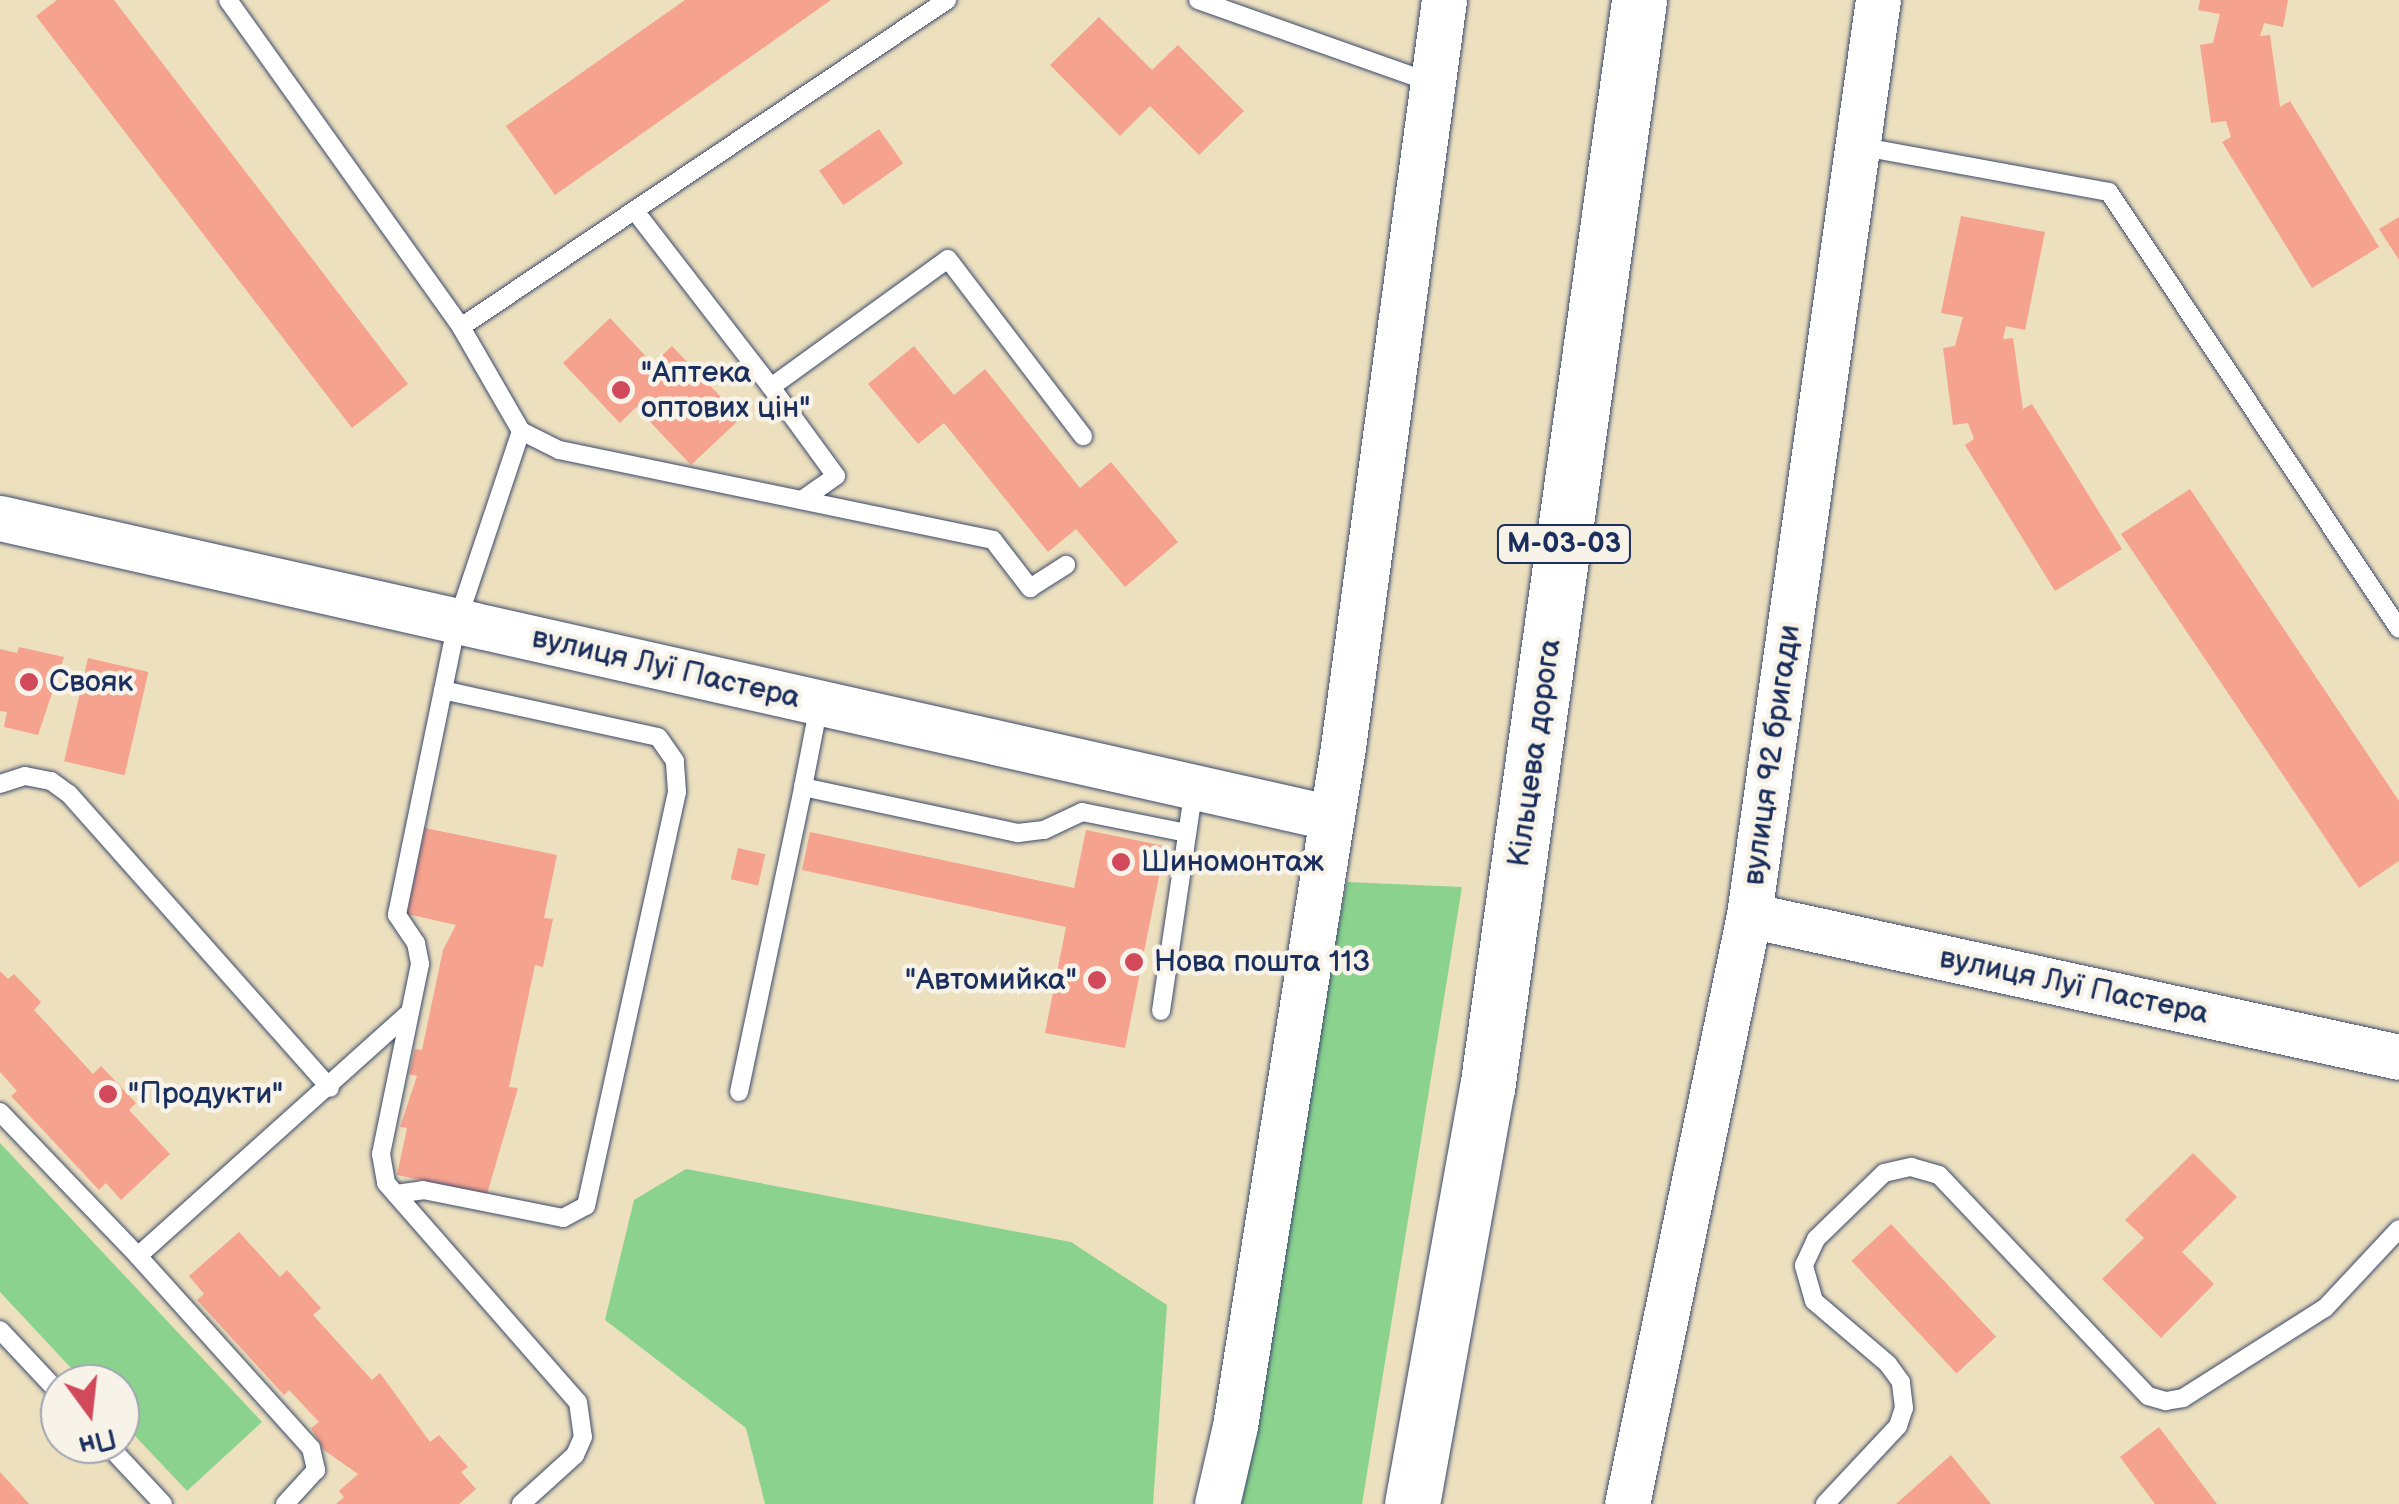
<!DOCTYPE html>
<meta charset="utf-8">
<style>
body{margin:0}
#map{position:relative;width:2399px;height:1504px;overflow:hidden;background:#ede0bf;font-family:"Balsamiq Sans",sans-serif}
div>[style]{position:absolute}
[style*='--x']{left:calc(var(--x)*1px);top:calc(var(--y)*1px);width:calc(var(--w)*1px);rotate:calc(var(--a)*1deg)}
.green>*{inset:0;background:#8ad28d}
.building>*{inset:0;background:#f5a28f;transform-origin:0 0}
.roads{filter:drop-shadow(0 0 2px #3a4a6d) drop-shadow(0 0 2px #3a4a6d)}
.service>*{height:18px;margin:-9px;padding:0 9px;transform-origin:9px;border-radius:9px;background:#fff}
.tertiary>*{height:45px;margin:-22.5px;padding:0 22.5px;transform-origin:22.5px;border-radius:22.5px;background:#fff}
.trunk>*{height:55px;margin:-27.5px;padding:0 27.5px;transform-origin:27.5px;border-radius:27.5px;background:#fff}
.dots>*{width:28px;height:28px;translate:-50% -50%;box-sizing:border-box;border:5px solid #f7f3e8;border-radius:50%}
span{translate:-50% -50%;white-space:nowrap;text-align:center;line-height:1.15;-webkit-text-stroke:9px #f7f3e8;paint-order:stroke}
.shield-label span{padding:2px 8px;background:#f7f3e8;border:2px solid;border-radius:8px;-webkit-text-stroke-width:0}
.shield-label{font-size:28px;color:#1b2f5e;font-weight:700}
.poi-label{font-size:30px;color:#1b2f5e}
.left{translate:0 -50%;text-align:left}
.right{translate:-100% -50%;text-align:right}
.street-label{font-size:30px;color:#1b2f5e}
.north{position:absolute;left:40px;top:1364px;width:100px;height:100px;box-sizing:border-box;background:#f7f3e8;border:2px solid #9fa5b1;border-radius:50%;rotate:165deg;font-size:28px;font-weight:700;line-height:40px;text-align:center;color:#1b2f5e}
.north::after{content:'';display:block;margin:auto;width:35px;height:45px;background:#d1495b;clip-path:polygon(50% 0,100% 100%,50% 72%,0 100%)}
</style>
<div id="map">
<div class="green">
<div style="clip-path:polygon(1347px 882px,1462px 887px,1362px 1504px,1224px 1504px)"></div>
<div style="clip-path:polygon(0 1143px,262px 1422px,187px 1491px,120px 1420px,120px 1384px,86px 1384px,0 1292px)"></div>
<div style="clip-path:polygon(686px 1169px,1071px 1242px,1167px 1305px,1153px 1504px,765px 1504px,746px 1428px,605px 1320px,634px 1200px)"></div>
</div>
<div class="building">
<div style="clip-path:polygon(57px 0,114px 0,408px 384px,352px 428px,36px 16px)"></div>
<div style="clip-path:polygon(685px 0,831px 0,555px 195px,506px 126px)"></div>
<div style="clip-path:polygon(2200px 0,2288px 0,2283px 27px,2264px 23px,2260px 36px,2270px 35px,2280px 107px,2290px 101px,2379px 247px,2312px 288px,2222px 142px,2231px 137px,2226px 121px,2211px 123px,2200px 45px,2213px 43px,2220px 14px,2198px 10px)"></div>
<div style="clip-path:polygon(1099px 17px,1152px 70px,1178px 45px,1244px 111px,1199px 155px,1150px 106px,1120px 136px,1050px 65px)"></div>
<div style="left:879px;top:129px;width:42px;height:73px;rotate:55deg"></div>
<div style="clip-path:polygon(1961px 216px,2045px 232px,2025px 330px,2006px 326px,2003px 339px,2013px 338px,2023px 409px,2032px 404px,2122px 549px,2055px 591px,1965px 445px,1974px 439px,1968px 423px,1953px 425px,1943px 348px,1955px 346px,1963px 317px,1941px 313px)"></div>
<div style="clip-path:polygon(2399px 217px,2399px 260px,2379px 229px)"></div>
<div style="clip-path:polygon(610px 318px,653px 364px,672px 346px,741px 418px,691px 465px,636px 407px,620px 423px,563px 363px)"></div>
<div style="clip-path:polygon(914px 346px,954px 395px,985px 369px,1080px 488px,1111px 462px,1178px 542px,1125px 587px,1076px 529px,1048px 552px,944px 423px,918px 444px,868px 384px)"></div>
<div style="clip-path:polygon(2190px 489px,2399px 801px,2399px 861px,2359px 888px,2121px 534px)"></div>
<div style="clip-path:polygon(19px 647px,64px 657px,38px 735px,4px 727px,7px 712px,0 711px,0 649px,17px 653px)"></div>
<div style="left:88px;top:658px;width:62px;height:106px;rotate:13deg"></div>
<div style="clip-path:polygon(425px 828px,557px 855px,544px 918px,553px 919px,543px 967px,535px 965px,509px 1087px,518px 1088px,487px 1194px,397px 1175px,407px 1128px,400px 1127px,417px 1076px,409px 1074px,415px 1049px,422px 1050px,443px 950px,456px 925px,407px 914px)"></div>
<div style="clip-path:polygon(1086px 830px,1165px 846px,1125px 1048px,1045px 1033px,1066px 927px,802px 870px,810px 832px,1074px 888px)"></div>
<div style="left:738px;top:848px;width:28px;height:32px;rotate:13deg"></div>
<div style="clip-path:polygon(0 971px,8px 979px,14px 974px,41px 1002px,34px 1010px,93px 1074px,101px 1066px,136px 1103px,129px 1110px,170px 1154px,121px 1200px,106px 1183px,99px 1190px,11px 1096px,17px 1091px,0 1072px)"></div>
<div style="clip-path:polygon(2193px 1153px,2237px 1197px,2182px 1252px,2214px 1284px,2161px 1338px,2102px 1279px,2144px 1238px,2125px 1220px)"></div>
<div style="left:1891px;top:1224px;width:154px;height:54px;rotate:47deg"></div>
<div style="clip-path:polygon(239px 1232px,280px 1277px,287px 1270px,321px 1308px,313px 1315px,372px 1380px,380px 1373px,430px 1442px,439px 1435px,468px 1467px,461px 1472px,476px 1489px,459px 1504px,336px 1504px,344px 1497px,339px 1491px,358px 1474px,324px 1450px,311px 1428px,319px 1422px,289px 1390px,284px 1395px,197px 1300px,204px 1294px,189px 1276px)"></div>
<div style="clip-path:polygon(2159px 1427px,2217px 1504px,2155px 1504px,2120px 1457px)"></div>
<div style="clip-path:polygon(1951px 1455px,1991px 1504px,1896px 1504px)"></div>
<div style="clip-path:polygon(0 1472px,23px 1497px,29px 1504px,0 1504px)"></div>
</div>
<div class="roads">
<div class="service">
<div style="--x:228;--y:0;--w:402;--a:54.5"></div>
<div style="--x:461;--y:327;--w:120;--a:60"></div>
<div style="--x:521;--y:431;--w:201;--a:108.5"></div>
<div style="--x:457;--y:622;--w:299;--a:101.6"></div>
<div style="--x:397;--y:915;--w:34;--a:56"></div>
<div style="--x:416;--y:943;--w:21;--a:79"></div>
<div style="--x:420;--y:964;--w:194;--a:101.6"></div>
<div style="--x:381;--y:1154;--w:29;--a:80"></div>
<div style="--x:386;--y:1183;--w:291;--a:48.8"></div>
<div style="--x:578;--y:1402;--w:35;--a:82"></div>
<div style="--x:583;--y:1437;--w:20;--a:114"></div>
<div style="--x:575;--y:1455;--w:73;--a:137.8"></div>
<div style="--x:1198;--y:0;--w:249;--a:19.5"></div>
<div style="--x:1858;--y:146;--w:255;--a:10.4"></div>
<div style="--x:2109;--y:192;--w:524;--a:56.43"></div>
<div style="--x:635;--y:211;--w:222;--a:52.3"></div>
<div style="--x:771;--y:387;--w:218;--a:-35.9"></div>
<div style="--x:948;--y:259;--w:223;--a:52.7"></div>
<div style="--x:461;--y:327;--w:586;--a:-33.93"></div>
<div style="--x:771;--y:387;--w:110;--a:53.9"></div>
<div style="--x:836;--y:476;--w:42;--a:144.8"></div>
<div style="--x:521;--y:431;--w:42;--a:26.6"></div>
<div style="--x:559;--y:450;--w:443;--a:11.7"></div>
<div style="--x:993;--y:540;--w:61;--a:52.4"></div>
<div style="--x:1030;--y:588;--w:43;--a:-32.6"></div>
<div style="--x:819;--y:705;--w:84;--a:101"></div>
<div style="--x:803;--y:787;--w:220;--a:12.1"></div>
<div style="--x:1018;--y:833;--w:26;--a:-7"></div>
<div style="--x:1044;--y:830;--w:42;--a:-25.3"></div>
<div style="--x:1082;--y:812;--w:107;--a:11.3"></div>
<div style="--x:0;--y:784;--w:26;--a:-18"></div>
<div style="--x:25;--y:776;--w:26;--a:11"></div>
<div style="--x:51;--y:781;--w:22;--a:36"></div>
<div style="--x:69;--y:794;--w:393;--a:48.4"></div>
<div style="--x:1161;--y:1011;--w:226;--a:-81.6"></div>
<div style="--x:739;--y:1092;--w:312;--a:-78.1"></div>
<div style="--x:0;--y:1112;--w:199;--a:46.2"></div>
<div style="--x:138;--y:1256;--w:361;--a:-41.9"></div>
<div style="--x:396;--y:1194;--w:27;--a:-8"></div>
<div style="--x:423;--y:1190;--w:143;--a:11.3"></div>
<div style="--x:563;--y:1218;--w:26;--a:-28"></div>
<div style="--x:586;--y:1206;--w:424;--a:-77.6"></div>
<div style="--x:677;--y:792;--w:31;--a:-94"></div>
<div style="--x:675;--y:761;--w:29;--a:-125"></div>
<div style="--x:658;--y:737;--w:220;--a:-167.7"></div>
<div style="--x:138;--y:1256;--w:258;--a:48"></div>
<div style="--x:311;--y:1448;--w:23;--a:77"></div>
<div style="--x:316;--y:1470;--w:46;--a:132.4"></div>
<div style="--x:0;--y:1330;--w:88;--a:46.8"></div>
<div style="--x:107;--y:1444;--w:82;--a:47"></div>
<div style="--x:1825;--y:1504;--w:107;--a:-46.9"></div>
<div style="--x:1898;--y:1426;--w:19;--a:-72"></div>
<div style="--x:1904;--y:1408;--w:26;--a:-97"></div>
<div style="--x:1901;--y:1382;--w:22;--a:-126"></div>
<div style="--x:1888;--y:1364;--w:97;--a:-139.6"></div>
<div style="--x:1814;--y:1301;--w:37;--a:-106"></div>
<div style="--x:1804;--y:1265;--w:29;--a:-65"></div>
<div style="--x:1816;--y:1239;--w:95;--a:-44.1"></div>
<div style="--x:1884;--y:1173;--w:28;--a:-13"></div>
<div style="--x:1911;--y:1167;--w:29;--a:16"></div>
<div style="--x:1939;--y:1175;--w:304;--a:46.6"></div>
<div style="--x:2148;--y:1396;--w:19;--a:16"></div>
<div style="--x:2166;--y:1401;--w:17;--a:-10"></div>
<div style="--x:2183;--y:1398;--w:168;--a:-32.4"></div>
<div style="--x:2325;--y:1308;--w:108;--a:-46.9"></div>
</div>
<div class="tertiary">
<div style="--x:0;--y:518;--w:1365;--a:12.69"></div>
<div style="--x:1749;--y:915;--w:665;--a:12.32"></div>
<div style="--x:1217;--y:1504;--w:80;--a:-77"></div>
<div style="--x:1235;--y:1426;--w:688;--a:-80.96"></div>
<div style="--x:1343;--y:747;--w:754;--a:-82.3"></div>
<div style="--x:1627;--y:1504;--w:602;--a:-78.3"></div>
<div style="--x:1749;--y:915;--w:924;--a:-81.98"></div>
</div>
<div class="trunk">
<div style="--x:1412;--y:1504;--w:422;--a:-79.8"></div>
<div style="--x:1487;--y:1089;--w:1100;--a:-82.05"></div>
</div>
</div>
<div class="dots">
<div style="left:621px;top:390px;background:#d1495b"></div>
<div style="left:29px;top:682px;background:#d1495b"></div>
<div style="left:1121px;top:862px;background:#d1495b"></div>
<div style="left:1134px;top:962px;background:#d1495b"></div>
<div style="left:1097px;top:980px;background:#d1495b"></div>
<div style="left:108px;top:1094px;background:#d1495b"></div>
</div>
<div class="shield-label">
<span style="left:1564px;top:544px">М-03-03</span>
</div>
<div class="poi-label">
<span class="left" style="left:641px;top:390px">"Аптека<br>оптових цін"</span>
<span class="left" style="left:49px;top:682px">Свояк</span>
<span class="left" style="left:1141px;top:862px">Шиномонтаж</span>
<span class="left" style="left:1154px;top:962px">Нова пошта 113</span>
<span class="right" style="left:1077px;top:980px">"Автомийка"</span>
<span class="left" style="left:128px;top:1094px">"Продукти"</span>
</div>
<div class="street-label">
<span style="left:666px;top:668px;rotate:13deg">вулиця Луї Пастера</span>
<span style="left:1535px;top:753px;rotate:-82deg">Кільцева дорога</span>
<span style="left:1772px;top:755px;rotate:-82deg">вулиця 92 бригади</span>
<span style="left:2074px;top:986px;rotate:12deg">вулиця Луї Пастера</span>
</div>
<div class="north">Пн</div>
</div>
